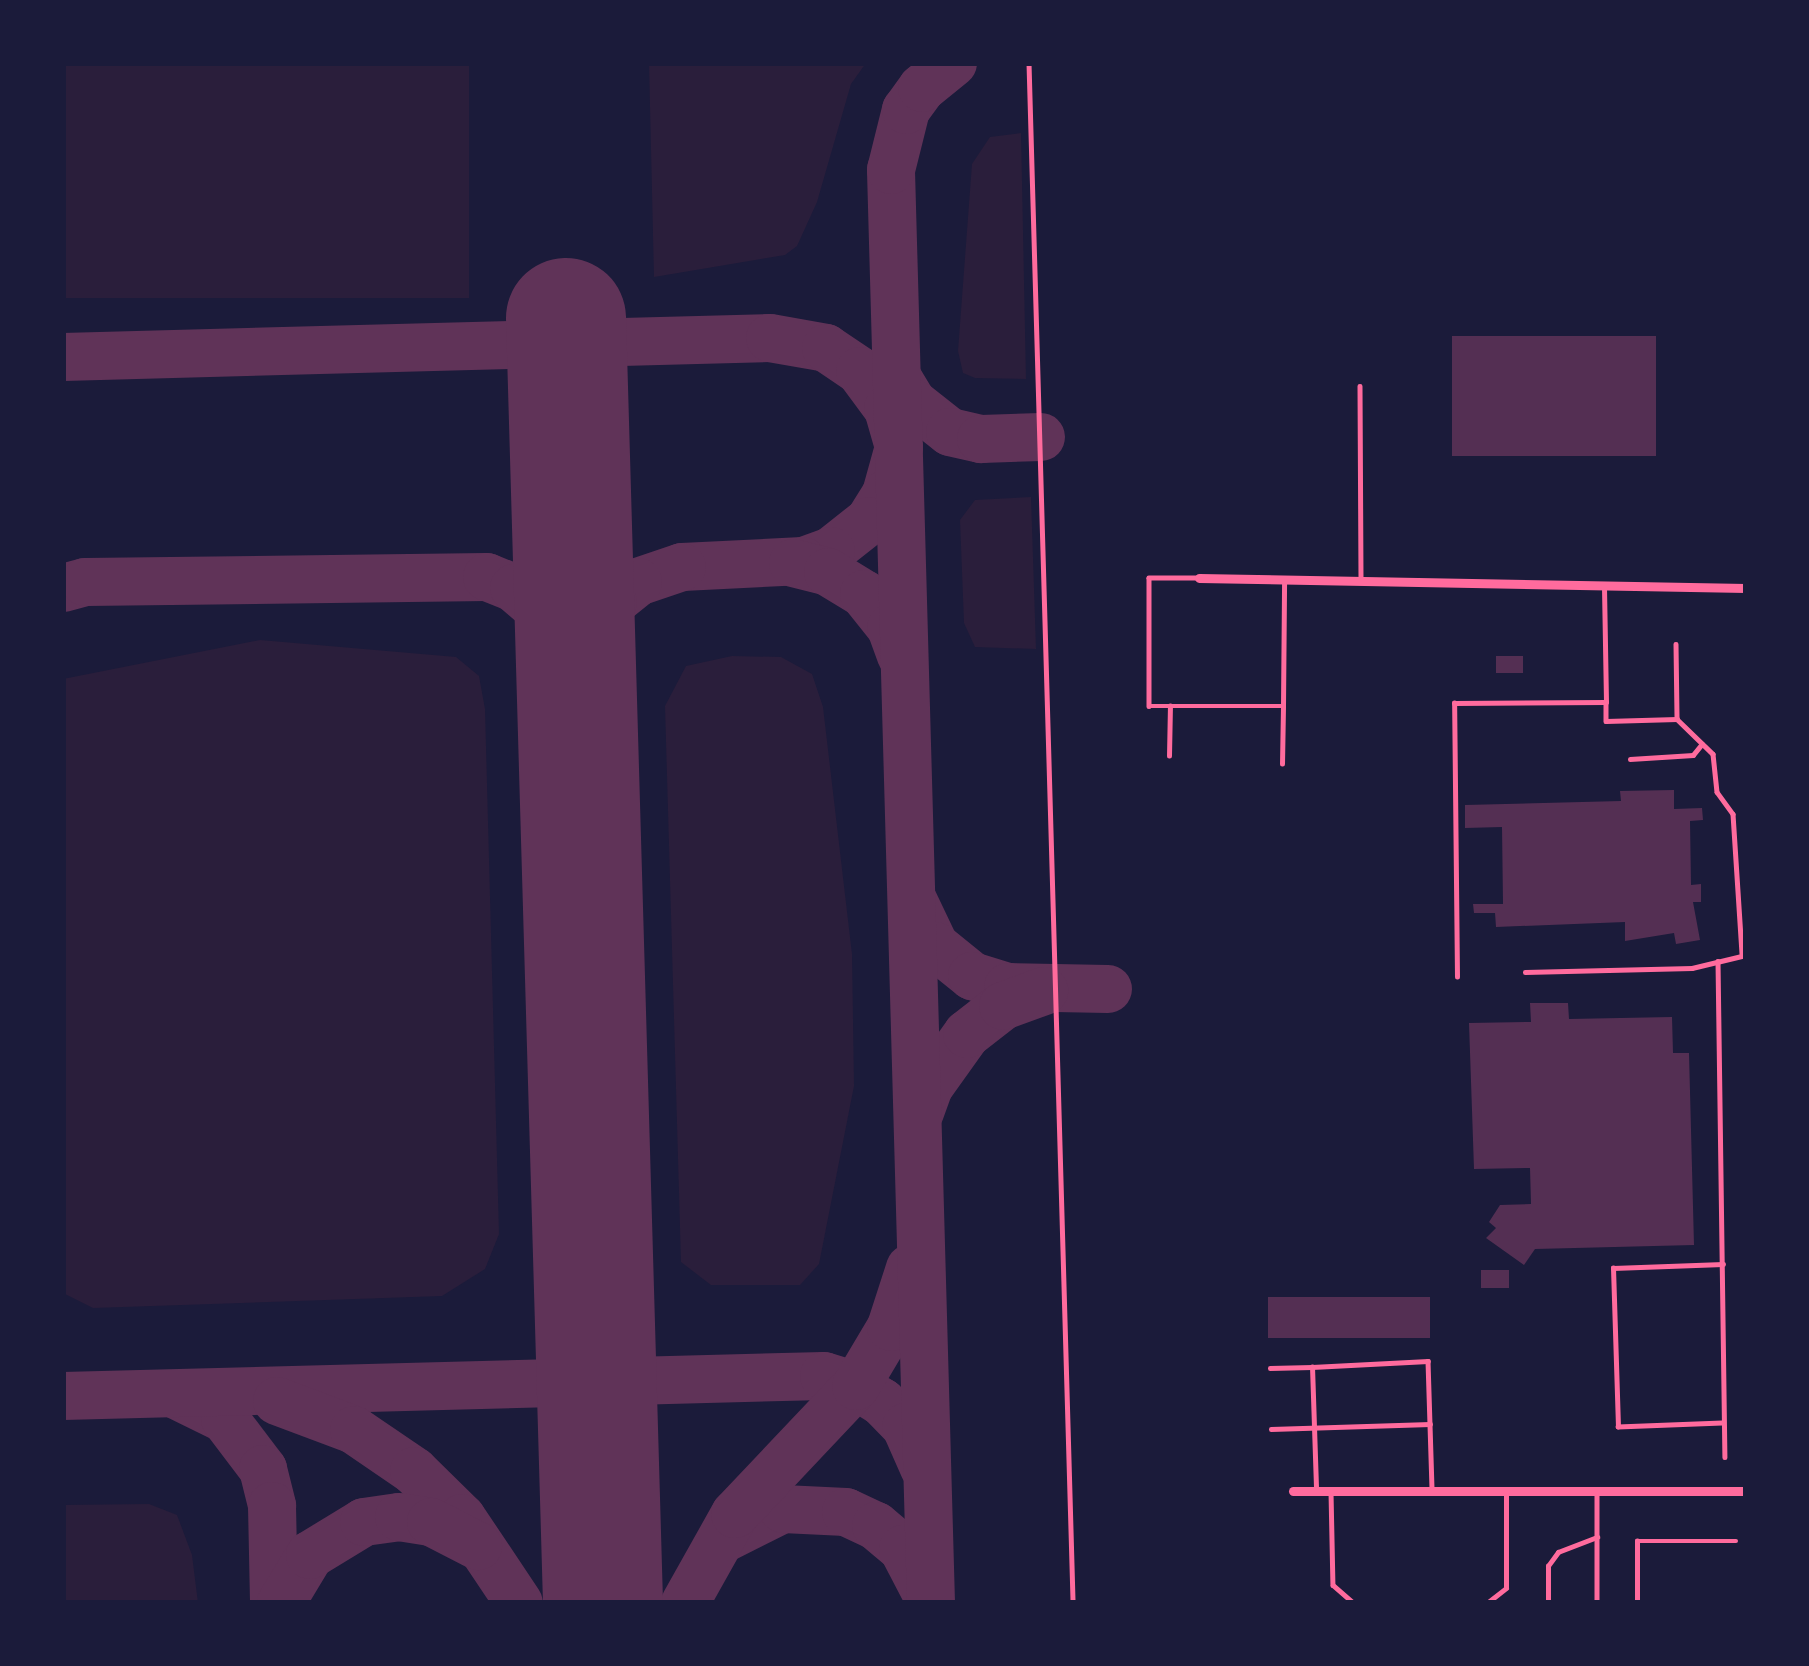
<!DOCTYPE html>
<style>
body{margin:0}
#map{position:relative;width:1809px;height:1666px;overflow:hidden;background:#1b1b3a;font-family:Arial,sans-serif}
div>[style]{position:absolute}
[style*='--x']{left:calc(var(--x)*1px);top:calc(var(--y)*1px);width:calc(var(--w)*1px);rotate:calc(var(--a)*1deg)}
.green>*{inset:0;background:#2a1e3b;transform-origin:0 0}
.taxiway>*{height:48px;margin:-24px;padding:0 24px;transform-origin:24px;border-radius:24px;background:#603358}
.runway>*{height:120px;margin:-60px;padding:0 60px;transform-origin:60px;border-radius:60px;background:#603358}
.building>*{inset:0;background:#542f53;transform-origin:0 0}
.service>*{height:4.5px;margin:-2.25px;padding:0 2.25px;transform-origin:2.25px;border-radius:2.25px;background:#ff6b9d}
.minor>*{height:9px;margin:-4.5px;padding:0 4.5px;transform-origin:4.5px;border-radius:4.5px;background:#ff6b9d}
span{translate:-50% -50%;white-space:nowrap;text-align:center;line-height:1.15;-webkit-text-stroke:10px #1b1b3a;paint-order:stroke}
.frame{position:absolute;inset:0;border:66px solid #1b1b3a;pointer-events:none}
</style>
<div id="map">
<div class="green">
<div style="left:63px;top:63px;width:406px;height:235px"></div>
<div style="clip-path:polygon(649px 63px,866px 63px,851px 84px,817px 202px,797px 246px,785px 255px,654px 277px)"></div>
<div style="clip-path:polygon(1021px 133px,1026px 379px,975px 378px,963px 373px,958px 351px,972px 164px,990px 137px)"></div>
<div style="clip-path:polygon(1031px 497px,1036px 649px,975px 647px,964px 623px,960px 520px,975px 500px)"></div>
<div style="clip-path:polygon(260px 640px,456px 657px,479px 676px,485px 709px,499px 1234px,485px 1269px,442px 1296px,93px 1308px,63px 1293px,63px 679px)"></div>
<div style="clip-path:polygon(732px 656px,781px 657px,812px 674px,823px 707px,852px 954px,854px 1086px,819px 1264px,800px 1285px,711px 1285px,681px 1262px,665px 706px,686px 666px)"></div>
<div style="clip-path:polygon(149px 1504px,177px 1515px,192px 1555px,198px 1603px,63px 1603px,63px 1505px)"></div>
</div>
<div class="taxiway">
<div style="--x:63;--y:357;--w:707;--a:-1.54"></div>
<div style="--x:770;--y:338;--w:57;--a:10.1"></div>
<div style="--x:826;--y:348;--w:41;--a:34.1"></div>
<div style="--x:860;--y:371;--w:47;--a:53.6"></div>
<div style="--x:888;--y:409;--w:40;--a:74"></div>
<div style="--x:899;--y:447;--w:49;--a:105.5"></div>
<div style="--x:886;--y:494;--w:32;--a:122"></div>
<div style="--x:869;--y:521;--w:48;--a:141.7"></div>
<div style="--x:831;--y:551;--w:30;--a:160"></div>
<div style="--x:803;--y:561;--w:121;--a:177.2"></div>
<div style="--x:682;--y:567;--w:46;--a:161.2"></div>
<div style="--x:638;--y:582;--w:32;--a:141"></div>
<div style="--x:613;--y:602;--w:35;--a:127"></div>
<div style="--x:592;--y:630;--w:30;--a:111"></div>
<div style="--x:581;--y:658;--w:45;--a:95.1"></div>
<div style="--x:896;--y:375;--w:31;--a:59"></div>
<div style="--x:912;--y:402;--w:48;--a:38.3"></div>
<div style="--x:950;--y:432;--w:32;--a:13"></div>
<div style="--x:981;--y:439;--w:60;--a:-1.9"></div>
<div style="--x:793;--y:563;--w:36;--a:14"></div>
<div style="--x:828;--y:572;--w:42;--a:31.4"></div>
<div style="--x:864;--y:594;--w:43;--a:51.5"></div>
<div style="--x:891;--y:628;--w:29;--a:70"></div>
<div style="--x:63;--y:588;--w:23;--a:-15"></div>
<div style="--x:85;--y:582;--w:402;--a:-0.7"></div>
<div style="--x:487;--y:577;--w:29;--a:22"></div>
<div style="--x:514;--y:588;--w:46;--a:40.6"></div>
<div style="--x:549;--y:618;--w:31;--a:57"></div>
<div style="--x:566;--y:644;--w:45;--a:78.4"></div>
<div style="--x:914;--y:902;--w:49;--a:64.5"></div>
<div style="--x:935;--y:946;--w:48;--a:39"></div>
<div style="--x:972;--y:976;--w:38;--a:17"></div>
<div style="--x:1008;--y:987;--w:100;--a:1.1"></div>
<div style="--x:920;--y:1112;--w:27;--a:-70"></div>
<div style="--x:929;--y:1087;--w:65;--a:-54.4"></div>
<div style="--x:967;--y:1034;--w:46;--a:-37.9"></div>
<div style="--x:1003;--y:1006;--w:44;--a:-20.1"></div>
<div style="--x:176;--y:1395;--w:55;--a:26.1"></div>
<div style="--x:225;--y:1419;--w:63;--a:52.8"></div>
<div style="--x:263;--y:1469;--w:38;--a:76"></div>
<div style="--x:272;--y:1506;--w:97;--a:88.8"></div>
<div style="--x:63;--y:1396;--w:761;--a:-1.51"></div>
<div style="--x:824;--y:1376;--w:34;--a:17"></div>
<div style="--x:856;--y:1386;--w:31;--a:32"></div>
<div style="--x:882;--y:1402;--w:35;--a:46"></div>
<div style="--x:906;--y:1427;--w:45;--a:66.3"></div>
<div style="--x:277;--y:1401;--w:82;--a:20.6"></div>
<div style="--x:354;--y:1430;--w:73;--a:34.3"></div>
<div style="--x:414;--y:1471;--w:67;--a:44.4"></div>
<div style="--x:462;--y:1518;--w:102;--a:56.2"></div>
<div style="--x:727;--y:1537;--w:63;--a:-26.6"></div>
<div style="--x:783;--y:1509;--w:63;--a:2.7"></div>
<div style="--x:846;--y:1512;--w:33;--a:25"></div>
<div style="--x:876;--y:1526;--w:35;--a:40"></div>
<div style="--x:903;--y:1549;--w:52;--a:62.4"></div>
<div style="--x:281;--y:1603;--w:56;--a:-58.9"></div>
<div style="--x:310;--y:1555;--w:63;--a:-31.4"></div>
<div style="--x:364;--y:1522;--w:35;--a:-8"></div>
<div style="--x:399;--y:1517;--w:32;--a:9"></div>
<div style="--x:431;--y:1522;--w:53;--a:27.1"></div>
<div style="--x:685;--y:1603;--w:102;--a:-60.7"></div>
<div style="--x:735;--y:1514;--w:176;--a:-46.6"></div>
<div style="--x:856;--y:1386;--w:69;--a:-59.3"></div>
<div style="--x:891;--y:1327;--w:62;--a:-72.1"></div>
<div style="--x:931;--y:1603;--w:1434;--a:-91.6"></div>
<div style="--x:891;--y:170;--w:62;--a:-76"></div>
<div style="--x:906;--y:110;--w:27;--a:-54"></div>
<div style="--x:922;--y:88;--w:40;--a:-39"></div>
</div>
<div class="runway">
<div style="--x:566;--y:318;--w:1286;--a:88.35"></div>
</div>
<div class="building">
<div style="left:1656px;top:336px;width:120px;height:204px;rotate:90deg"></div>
<div style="left:1496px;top:656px;width:27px;height:17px"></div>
<div style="clip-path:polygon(1674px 790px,1674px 809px,1702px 808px,1703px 820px,1690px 821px,1691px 885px,1701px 884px,1701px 902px,1693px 902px,1700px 940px,1676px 944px,1674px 933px,1625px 941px,1625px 922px,1496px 927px,1495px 913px,1474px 913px,1473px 904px,1503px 904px,1502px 827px,1465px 828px,1465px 805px,1621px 801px,1620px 791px)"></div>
<div style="clip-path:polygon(1530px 1003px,1568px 1003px,1569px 1019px,1672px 1017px,1673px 1053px,1689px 1053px,1694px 1245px,1535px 1249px,1524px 1265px,1486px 1238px,1496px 1228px,1489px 1222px,1500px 1205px,1531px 1204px,1530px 1168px,1474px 1169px,1469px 1023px,1531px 1022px)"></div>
<div style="left:1481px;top:1270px;width:28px;height:18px"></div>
<div style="left:1430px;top:1297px;width:41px;height:162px;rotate:90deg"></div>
</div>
<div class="service">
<div style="--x:1029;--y:63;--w:1541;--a:88.36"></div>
<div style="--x:1360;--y:386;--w:195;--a:89.7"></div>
<div style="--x:1199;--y:578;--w:50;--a:180"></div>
<div style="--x:1149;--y:578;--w:128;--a:90"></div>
<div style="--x:1149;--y:706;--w:134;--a:0"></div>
<div style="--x:1283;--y:706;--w:126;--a:-89.5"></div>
<div style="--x:1676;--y:644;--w:75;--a:89.2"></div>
<div style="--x:1677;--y:719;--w:50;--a:44.2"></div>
<div style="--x:1713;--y:754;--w:38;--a:84"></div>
<div style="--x:1717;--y:792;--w:27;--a:54"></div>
<div style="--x:1733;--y:814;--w:141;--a:86.3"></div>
<div style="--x:1606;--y:702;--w:19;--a:90"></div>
<div style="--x:1606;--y:721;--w:71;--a:-1.6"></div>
<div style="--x:1169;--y:756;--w:50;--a:-88.9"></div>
<div style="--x:1630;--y:759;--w:63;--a:-3.6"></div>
<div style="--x:1693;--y:755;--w:14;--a:-51"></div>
<div style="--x:1282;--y:764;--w:58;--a:-89"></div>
<div style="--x:1718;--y:961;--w:496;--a:89.2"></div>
<div style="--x:1525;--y:972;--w:167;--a:-1.4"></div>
<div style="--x:1692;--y:968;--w:56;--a:-13.5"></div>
<div style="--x:1457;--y:977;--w:274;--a:-90.6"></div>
<div style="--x:1454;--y:703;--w:152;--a:-0.4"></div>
<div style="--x:1606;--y:702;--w:114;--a:-91"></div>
<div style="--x:1270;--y:1368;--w:42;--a:-1.4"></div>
<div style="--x:1722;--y:1423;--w:104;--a:177.8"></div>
<div style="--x:1618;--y:1427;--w:159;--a:-91.8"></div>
<div style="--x:1613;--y:1268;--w:110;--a:-2.1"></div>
<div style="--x:1271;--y:1429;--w:159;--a:-1.8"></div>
<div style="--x:1316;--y:1487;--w:120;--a:-91.9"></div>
<div style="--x:1312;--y:1367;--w:116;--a:-3"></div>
<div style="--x:1428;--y:1361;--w:129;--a:88.2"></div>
<div style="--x:1597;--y:1490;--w:113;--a:90"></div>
<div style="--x:1331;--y:1492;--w:93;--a:88.8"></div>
<div style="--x:1333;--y:1585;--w:28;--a:41"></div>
<div style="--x:1487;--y:1603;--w:24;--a:-38"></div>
<div style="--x:1506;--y:1588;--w:98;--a:-90"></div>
<div style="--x:1548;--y:1603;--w:37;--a:-90"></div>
<div style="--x:1548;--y:1566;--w:17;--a:-54"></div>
<div style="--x:1558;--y:1552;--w:42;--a:-21"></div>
<div style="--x:1637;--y:1603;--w:62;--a:-90"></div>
<div style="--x:1637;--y:1541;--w:99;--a:0"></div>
</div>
<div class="minor">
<div style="--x:1199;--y:578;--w:547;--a:1.05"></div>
<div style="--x:1293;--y:1491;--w:453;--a:0"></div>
</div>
<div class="frame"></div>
</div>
